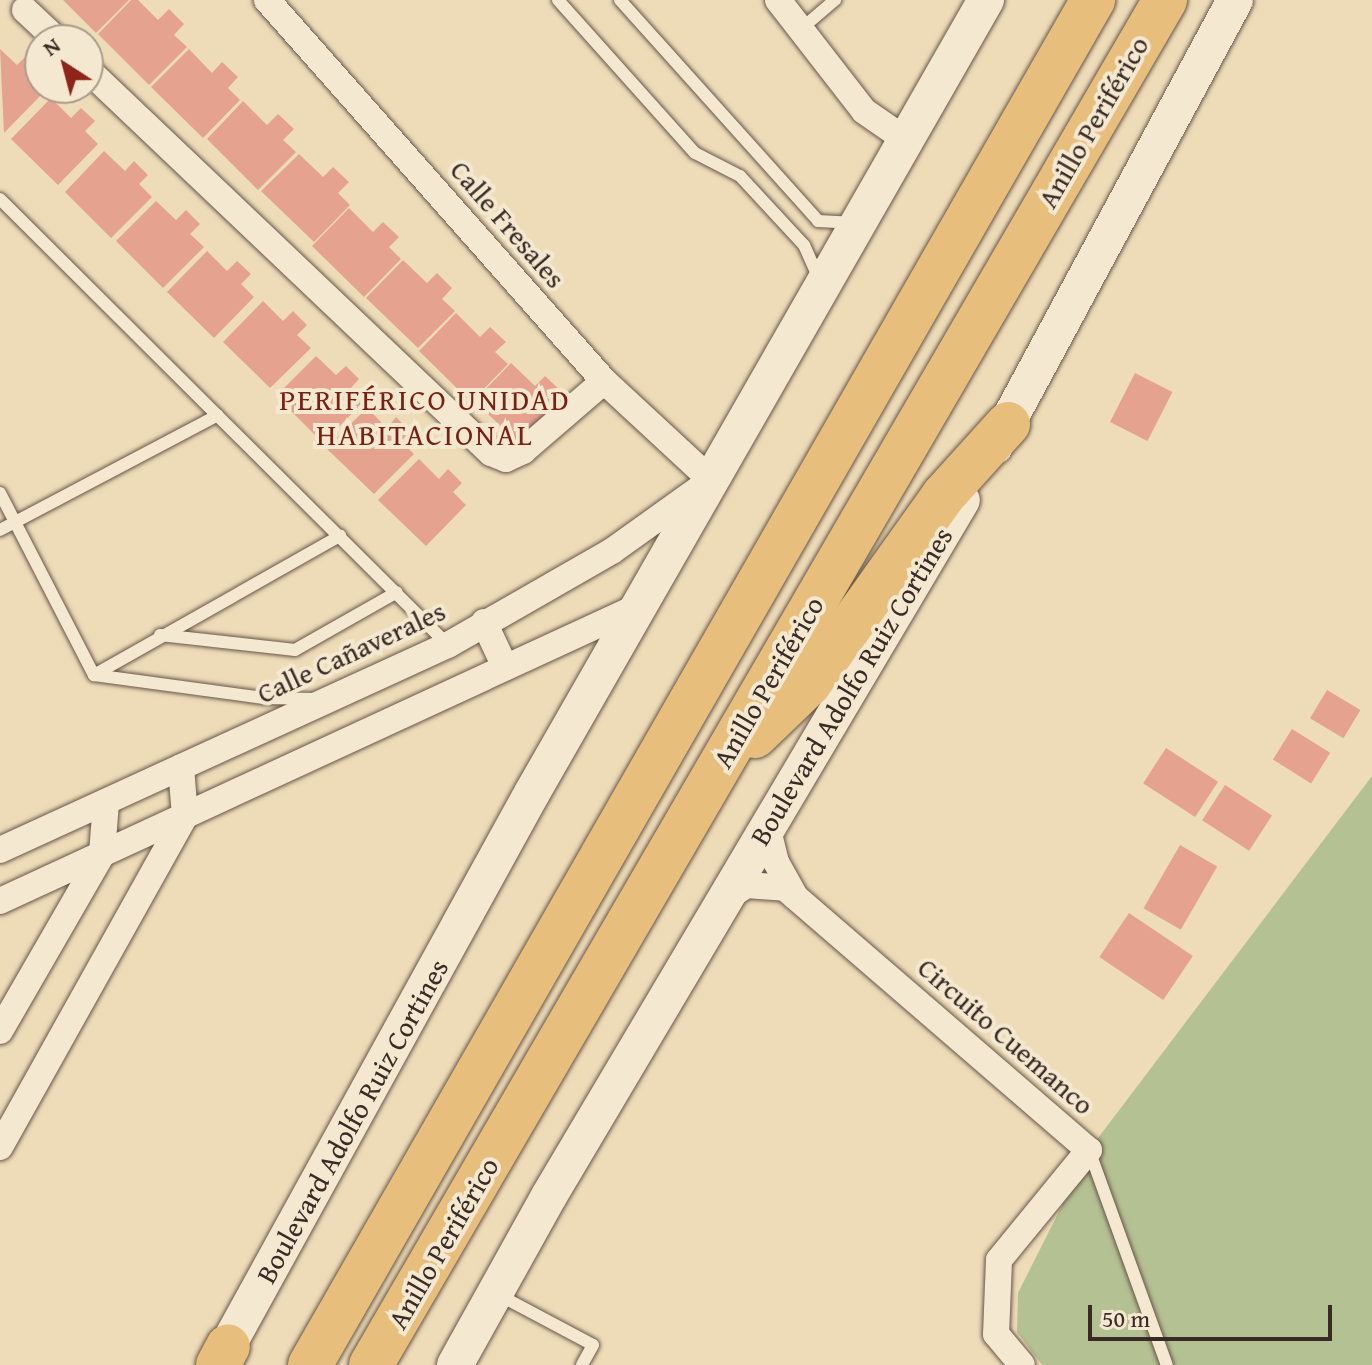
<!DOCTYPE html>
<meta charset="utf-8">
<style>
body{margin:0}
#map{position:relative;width:1372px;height:1365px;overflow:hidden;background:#eedcb8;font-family:"Gentium Book Plus",serif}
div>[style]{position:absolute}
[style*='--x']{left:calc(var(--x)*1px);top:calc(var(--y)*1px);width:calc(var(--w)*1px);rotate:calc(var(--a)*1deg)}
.green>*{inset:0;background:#b4c192}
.building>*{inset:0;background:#e5a28f;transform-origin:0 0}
.roads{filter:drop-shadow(0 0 2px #67564a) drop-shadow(0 0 2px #67564a)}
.service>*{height:12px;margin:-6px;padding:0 6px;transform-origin:6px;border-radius:6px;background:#f4e8d1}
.minor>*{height:26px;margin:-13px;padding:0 13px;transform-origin:13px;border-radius:13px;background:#f4e8d1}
.secondary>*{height:36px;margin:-18px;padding:0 18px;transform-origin:18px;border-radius:18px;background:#f4e8d1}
.motorway>*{height:44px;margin:-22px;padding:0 22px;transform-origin:22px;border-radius:22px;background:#e7be7c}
span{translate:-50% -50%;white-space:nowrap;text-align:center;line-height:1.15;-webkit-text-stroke:8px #f4e8d1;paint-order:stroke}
.street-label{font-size:28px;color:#3a2a25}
.neighbourhood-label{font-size:30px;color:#7a1f14;letter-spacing:2px}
.north{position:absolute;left:24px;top:24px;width:80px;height:80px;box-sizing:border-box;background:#f4e8d1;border:2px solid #aa9c8c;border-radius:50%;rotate:324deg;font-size:22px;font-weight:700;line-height:32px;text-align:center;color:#3a2a25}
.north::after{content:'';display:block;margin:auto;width:28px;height:36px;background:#8f2418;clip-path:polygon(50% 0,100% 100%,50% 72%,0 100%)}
.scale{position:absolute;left:1088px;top:1305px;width:244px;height:36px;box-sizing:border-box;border:4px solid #3a2a25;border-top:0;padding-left:10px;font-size:24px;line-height:28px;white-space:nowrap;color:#3a2a25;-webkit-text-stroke:6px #f4e8d1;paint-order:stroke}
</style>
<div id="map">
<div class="green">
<div style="clip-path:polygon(1372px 776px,1372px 1365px,1042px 1365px,1017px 1332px,1018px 1293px,1092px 1146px)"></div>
</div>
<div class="building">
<div style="clip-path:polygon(63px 0,129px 0,96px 33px)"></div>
<div style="clip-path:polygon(131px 0,138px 0,158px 20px,169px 9px,184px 24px,174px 35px,187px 47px,149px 85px,98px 34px)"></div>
<div style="clip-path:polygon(0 49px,17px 65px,26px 56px,40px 69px,30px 79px,44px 92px,4px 133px)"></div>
<div style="clip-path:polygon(189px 49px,212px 73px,222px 62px,238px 77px,228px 88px,240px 100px,203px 138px,151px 87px)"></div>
<div style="clip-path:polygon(51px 98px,71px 118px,81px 108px,95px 121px,85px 131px,98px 144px,58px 185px,11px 139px)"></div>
<div style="clip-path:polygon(243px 101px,267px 125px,278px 114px,294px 129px,283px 140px,296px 152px,258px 190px,207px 139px)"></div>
<div style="clip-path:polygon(104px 151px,125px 171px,134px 161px,148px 175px,139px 184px,152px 197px,111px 238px,65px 192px)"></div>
<div style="clip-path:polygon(299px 154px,323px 177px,333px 167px,349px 182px,338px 193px,350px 205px,314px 242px,261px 191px)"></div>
<div style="clip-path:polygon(156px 201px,176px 220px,186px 210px,200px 224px,190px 234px,204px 247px,163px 288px,116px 241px)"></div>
<div style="clip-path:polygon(349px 208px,373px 232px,383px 222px,399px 237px,389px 247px,401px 259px,364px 297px,312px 246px)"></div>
<div style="clip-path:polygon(207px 251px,227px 271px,237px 261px,251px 274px,241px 284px,254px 297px,214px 338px,167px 292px)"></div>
<div style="clip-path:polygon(403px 260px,427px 283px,437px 273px,452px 288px,442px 299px,455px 311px,418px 348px,366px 298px)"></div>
<div style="clip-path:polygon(263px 301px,283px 321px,293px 311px,307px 325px,297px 335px,311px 348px,270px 388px,223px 342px)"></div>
<div style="clip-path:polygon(456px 313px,480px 337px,490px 327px,506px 342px,495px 352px,508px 364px,471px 402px,419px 351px)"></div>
<div style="clip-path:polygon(316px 356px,336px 375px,346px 366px,359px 379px,350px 389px,363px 402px,323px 443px,276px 396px)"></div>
<div style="clip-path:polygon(511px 363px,535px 386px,545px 376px,561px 391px,551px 402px,562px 414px,523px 447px,474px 401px)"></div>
<div style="left:1135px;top:373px;width:42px;height:55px;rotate:27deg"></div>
<div style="clip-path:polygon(367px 408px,387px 428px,396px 417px,410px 431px,401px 441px,414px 454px,374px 494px,326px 448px)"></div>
<div style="clip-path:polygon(419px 459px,439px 479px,448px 469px,462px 483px,453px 492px,466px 505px,426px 546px,378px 500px)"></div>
<div style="left:1327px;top:690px;width:39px;height:33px;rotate:31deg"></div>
<div style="left:1292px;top:729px;width:45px;height:36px;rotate:32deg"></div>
<div style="left:1166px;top:748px;width:62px;height:42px;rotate:33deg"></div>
<div style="left:1225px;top:785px;width:56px;height:42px;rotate:33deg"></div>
<div style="left:1180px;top:845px;width:43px;height:73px;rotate:30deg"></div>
<div style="left:1129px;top:913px;width:77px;height:53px;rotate:34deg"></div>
</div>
<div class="roads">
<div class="service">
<div style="--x:558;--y:0;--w:205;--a:48.2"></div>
<div style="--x:695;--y:153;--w:51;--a:27.1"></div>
<div style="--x:740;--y:176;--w:94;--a:47.2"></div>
<div style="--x:804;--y:245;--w:39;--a:66"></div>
<div style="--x:620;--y:0;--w:297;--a:48.1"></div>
<div style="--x:818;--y:221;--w:33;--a:3"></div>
<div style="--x:801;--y:29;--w:45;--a:-40.5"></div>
<div style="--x:0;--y:199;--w:632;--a:44.87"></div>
<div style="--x:0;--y:493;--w:205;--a:62.7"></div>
<div style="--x:0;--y:530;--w:246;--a:-27.8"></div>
<div style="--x:160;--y:635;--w:136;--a:6.3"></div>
<div style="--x:295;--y:650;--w:117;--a:-29.6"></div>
<div style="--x:94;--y:675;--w:283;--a:-29.5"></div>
<div style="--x:94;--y:675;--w:173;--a:7.7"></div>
<div style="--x:265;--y:698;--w:49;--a:1.2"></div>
<div style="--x:1089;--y:1150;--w:229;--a:70.1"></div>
<div style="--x:499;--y:1295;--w:106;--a:28"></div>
<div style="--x:593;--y:1345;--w:23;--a:119"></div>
</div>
<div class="minor">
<div style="--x:778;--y:0;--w:140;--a:52.2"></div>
<div style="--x:864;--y:111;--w:51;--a:34.6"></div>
<div style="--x:25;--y:10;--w:44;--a:43.2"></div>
<div style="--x:88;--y:70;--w:556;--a:43.54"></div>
<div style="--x:491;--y:453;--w:16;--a:22"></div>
<div style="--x:506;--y:459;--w:19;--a:-25"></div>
<div style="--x:523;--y:451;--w:107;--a:-40.8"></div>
<div style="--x:484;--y:622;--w:50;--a:65"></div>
<div style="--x:767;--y:826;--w:37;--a:76"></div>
<div style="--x:776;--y:862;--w:39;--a:61"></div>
<div style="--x:0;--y:850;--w:493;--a:-24.6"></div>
<div style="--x:448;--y:645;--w:189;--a:-29.8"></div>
<div style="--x:612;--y:551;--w:122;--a:-35.6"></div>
<div style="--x:711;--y:480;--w:146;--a:-137.2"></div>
<div style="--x:604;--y:381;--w:509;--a:-131.49"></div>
<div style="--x:724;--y:900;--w:27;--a:-34"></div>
<div style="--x:746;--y:885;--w:39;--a:4"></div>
<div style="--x:785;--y:888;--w:401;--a:40.8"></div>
<div style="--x:1089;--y:1150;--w:142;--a:129.3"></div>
<div style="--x:999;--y:1260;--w:74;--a:92.3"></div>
<div style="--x:996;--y:1334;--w:40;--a:50"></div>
<div style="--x:0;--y:901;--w:704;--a:-24.78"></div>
<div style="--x:0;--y:1031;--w:204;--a:-60"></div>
<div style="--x:102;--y:854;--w:52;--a:-85.6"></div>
<div style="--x:0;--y:1147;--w:379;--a:-60.8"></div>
<div style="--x:185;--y:816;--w:49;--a:-94.7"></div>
</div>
<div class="secondary">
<div style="--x:995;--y:446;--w:506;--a:-61.71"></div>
<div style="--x:217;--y:1365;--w:653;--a:-61.16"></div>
<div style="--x:532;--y:793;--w:914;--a:-60.21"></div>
<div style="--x:455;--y:1365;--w:193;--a:-60.9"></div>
<div style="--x:549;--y:1196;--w:809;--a:-59.32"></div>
</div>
<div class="motorway">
<div style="--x:755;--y:736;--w:75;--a:-43.9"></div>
<div style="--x:809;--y:684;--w:231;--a:-54.5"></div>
<div style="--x:943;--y:496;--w:97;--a:-47.9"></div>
<div style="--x:218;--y:1365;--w:21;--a:-62"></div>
<div style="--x:310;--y:1365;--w:1574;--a:-60.16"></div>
<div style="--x:371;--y:1365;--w:1579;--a:-59.81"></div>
</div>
</div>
<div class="street-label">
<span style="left:1093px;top:122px;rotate:-60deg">Anillo Periférico</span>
<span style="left:508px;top:224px;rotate:49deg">Calle Fresales</span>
<span style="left:351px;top:652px;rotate:-25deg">Calle Cañaverales</span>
<span style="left:768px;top:682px;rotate:-60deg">Anillo Periférico</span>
<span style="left:851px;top:686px;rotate:-59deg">Boulevard Adolfo Ruiz Cortines</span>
<span style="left:1006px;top:1036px;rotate:41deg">Circuito Cuemanco</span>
<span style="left:352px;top:1121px;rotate:-61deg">Boulevard Adolfo Ruiz Cortines</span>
<span style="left:443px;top:1243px;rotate:-60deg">Anillo Periférico</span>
</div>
<div class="neighbourhood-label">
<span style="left:425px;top:416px">PERIFÉRICO UNIDAD<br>HABITACIONAL</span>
</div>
<div class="north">N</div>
<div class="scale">50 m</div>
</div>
